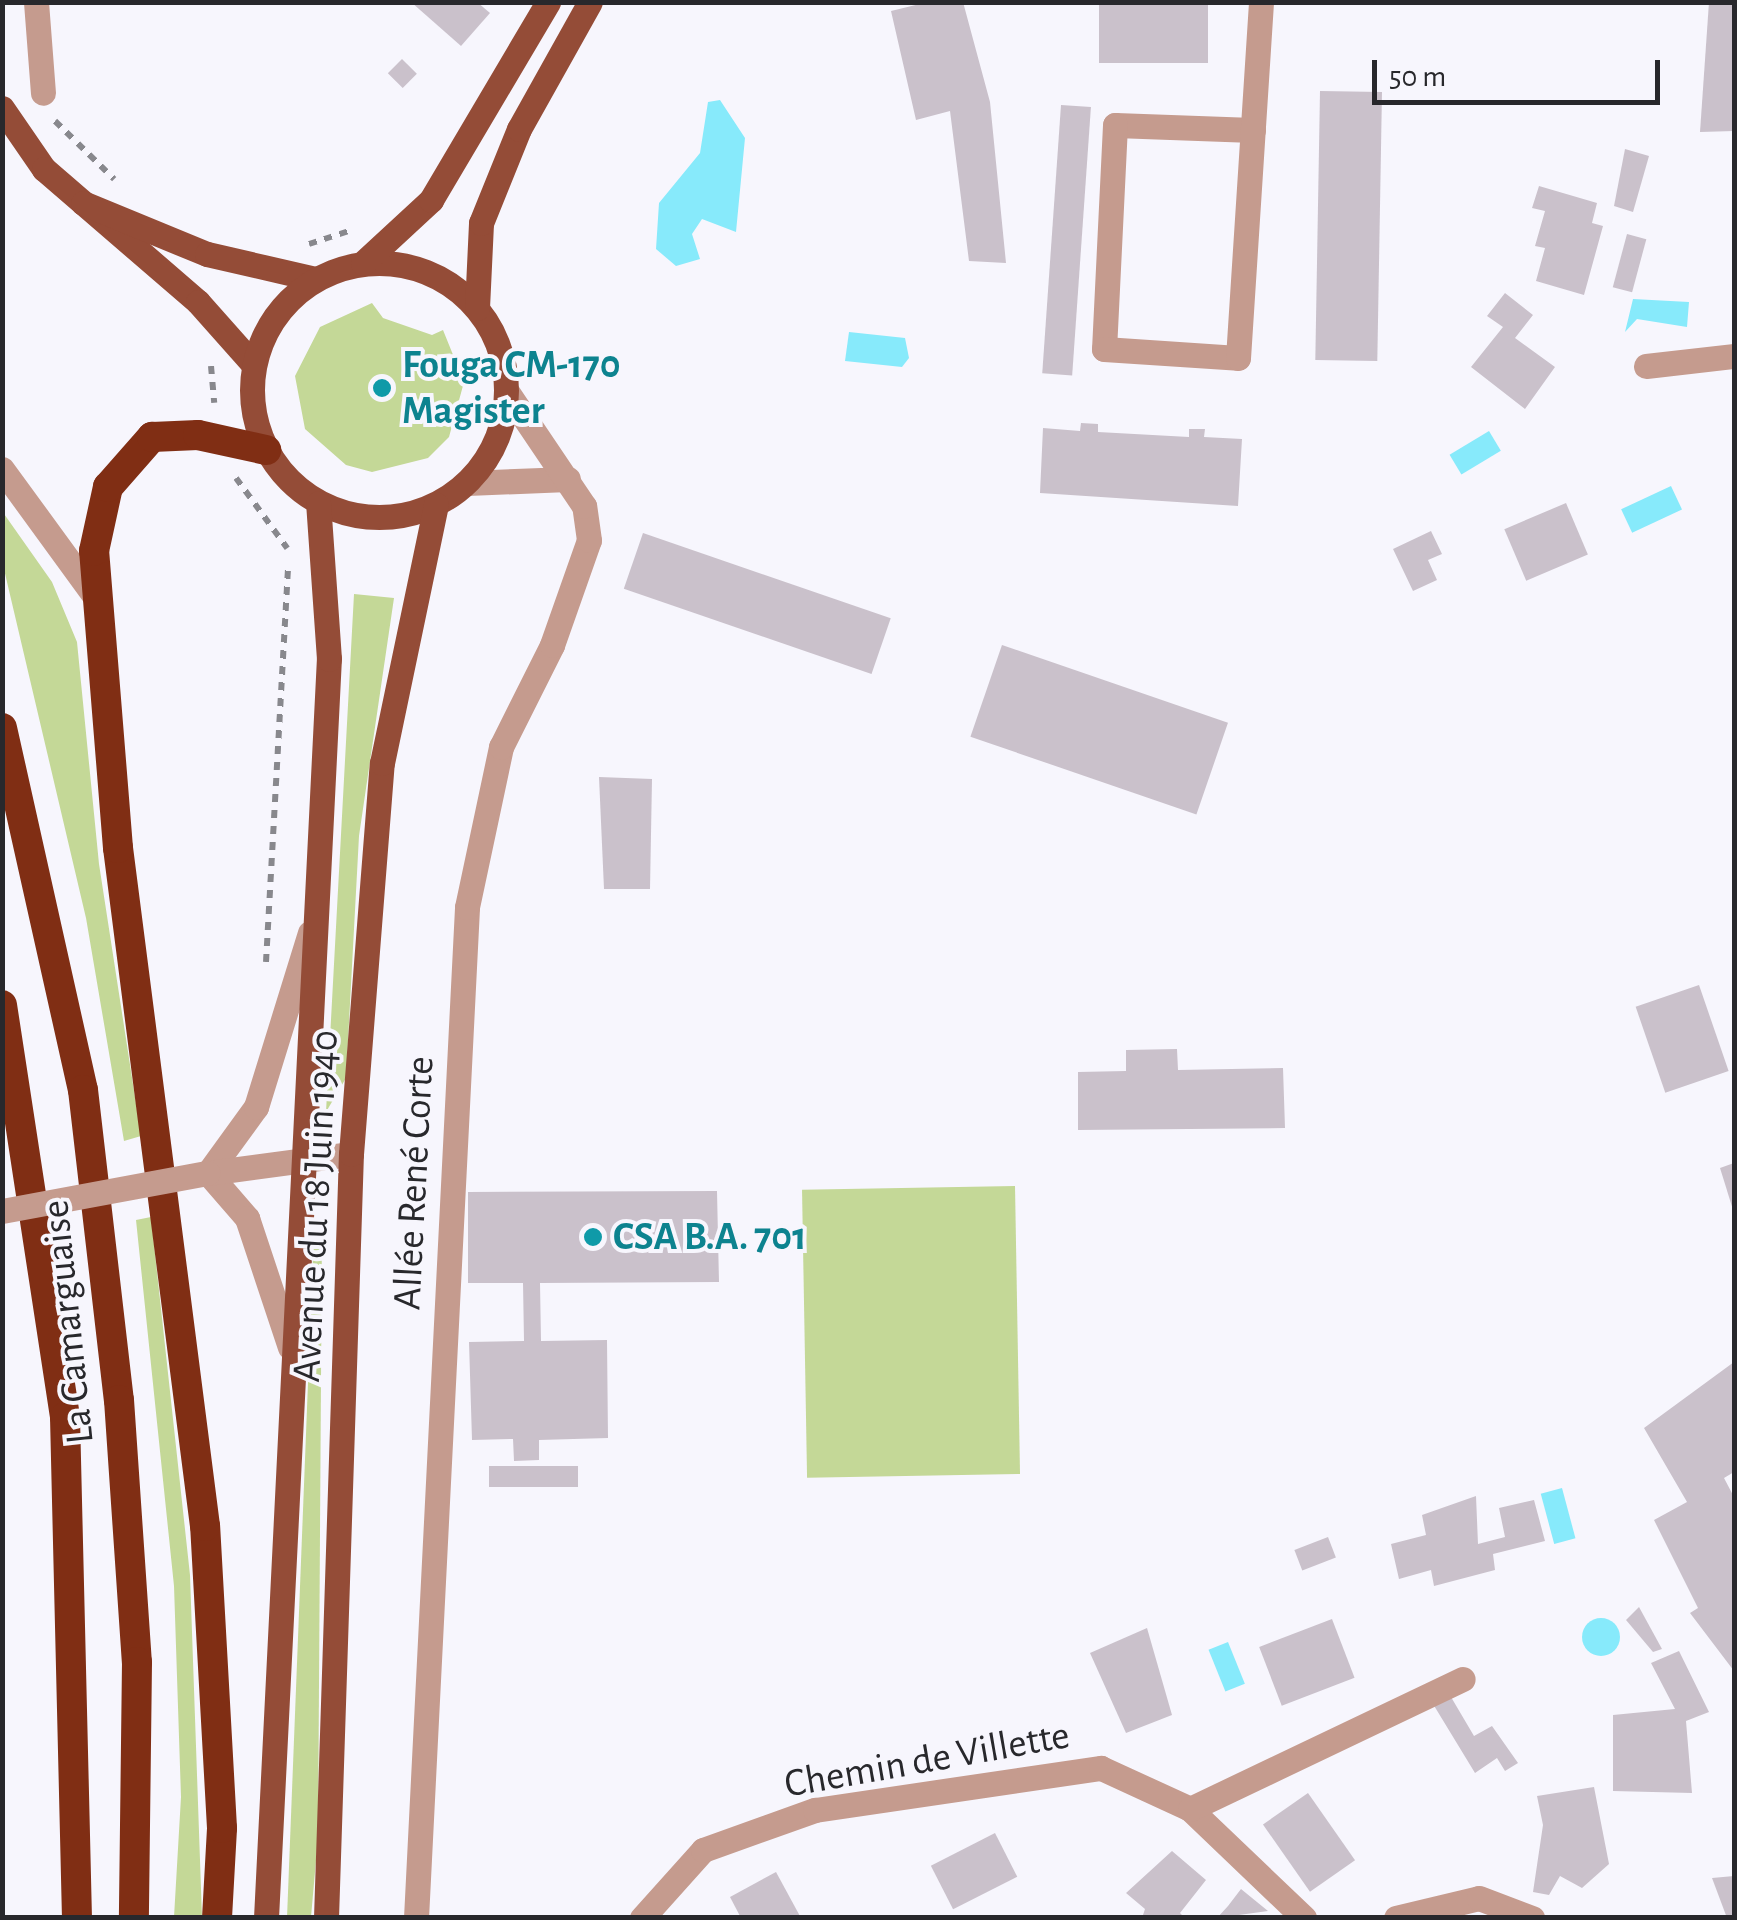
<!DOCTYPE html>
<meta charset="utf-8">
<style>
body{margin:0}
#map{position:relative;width:1737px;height:1920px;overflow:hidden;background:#f7f6fd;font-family:"Alegreya Sans",sans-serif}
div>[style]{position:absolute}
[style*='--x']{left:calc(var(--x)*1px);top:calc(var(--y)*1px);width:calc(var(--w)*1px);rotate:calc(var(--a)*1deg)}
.green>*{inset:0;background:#c4d897;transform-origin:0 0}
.water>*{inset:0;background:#87eafb;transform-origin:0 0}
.round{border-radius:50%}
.building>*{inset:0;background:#cac1cb;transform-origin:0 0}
.path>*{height:6px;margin-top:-3px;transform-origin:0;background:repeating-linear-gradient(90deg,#88888d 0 8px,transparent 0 16px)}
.minor>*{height:25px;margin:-12.5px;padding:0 12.5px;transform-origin:12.5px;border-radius:12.5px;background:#c59b8e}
.major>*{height:25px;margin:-12.5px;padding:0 12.5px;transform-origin:12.5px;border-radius:12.5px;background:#944c37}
.major>.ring{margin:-12.5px;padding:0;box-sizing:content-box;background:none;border:25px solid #944c37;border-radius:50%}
.highway>*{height:30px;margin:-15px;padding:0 15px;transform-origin:15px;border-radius:15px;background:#802e14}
.minor-bridge>*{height:25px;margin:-12.5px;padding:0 12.5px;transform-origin:12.5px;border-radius:12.5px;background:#c59b8e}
.dots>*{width:28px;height:28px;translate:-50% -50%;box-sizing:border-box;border:5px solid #f7f6fd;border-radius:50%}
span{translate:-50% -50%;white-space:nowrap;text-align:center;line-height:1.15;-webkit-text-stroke:8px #f7f6fd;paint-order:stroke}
.culture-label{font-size:40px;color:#0d838f;font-weight:700}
.left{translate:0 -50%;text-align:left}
.street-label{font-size:40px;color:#28282c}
.frame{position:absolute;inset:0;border:5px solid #28282c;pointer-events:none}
.scale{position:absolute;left:1372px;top:60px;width:288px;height:45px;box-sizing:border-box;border:5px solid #28282c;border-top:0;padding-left:12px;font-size:30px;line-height:35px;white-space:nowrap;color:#28282c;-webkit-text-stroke:8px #f7f6fd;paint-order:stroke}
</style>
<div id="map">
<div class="green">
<div style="clip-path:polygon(372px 303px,383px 318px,432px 335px,443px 330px,464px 382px,449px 437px,428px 458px,372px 472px,346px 465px,305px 429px,295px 376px,320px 327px)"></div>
<div style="clip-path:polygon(2px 511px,52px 582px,77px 642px,99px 864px,141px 1136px,124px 1141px,86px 918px,3px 565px)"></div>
<div style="clip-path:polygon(354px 594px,394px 598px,359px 836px,346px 1078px,326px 1112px)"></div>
<div style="left:1015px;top:1186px;width:288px;height:213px;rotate:89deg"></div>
<div style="clip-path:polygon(151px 1217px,190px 1575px,202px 1917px,174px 1917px,181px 1797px,174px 1586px,136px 1220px)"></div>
<div style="clip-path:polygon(322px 1227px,318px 1838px,311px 1917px,287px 1918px,314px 1230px)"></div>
</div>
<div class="water">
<div style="clip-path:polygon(720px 100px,745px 138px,736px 232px,702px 219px,692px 234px,700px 259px,676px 266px,656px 249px,659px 203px,700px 153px,708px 102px)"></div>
<div style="clip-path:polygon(1633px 299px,1689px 302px,1687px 327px,1637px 319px,1625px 332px)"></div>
<div style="clip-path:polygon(849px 332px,905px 338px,909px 358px,902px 367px,845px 361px)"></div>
<div style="left:1489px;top:431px;width:23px;height:46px;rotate:59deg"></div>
<div style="left:1671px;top:486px;width:26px;height:55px;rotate:65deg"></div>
<div style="left:1562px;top:1488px;width:52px;height:22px;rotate:75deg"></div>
<div class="round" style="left:1582px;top:1618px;width:38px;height:38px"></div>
<div style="left:1228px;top:1642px;width:45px;height:21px;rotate:68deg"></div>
</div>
<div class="building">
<div style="clip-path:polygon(411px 2px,477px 2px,490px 13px,461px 46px)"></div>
<div style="clip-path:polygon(928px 2px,963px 2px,990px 102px,1006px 263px,969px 261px,950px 111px,916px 120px,891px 11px)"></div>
<div style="left:1099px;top:2px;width:109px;height:61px"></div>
<div style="clip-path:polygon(1709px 2px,1734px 2px,1734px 131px,1700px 132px)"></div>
<div style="left:402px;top:59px;width:21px;height:20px;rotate:45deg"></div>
<div style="left:1320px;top:91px;width:62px;height:269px;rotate:1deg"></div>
<div style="left:1061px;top:105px;width:30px;height:269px;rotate:4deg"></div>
<div style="clip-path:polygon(1625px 149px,1649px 156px,1633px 212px,1614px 206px)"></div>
<div style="clip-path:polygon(1539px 186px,1597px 203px,1592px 223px,1603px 226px,1584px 295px,1536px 281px,1545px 248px,1535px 246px,1545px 211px,1532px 208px)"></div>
<div style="left:1627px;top:234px;width:20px;height:55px;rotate:15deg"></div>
<div style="clip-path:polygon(1505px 293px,1533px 315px,1515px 338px,1555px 367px,1525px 409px,1471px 367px,1503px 327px,1487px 316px)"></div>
<div style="clip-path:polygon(1081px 423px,1098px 424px,1098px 432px,1189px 437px,1189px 429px,1205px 429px,1204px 437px,1242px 439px,1238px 506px,1040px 493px,1043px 428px,1080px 431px)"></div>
<div style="left:1566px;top:503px;width:56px;height:67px;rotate:67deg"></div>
<div style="clip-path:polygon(1431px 531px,1442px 554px,1428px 560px,1437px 580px,1413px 591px,1393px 549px)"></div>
<div style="left:643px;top:533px;width:262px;height:59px;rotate:19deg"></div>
<div style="left:1002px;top:645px;width:239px;height:97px;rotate:19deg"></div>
<div style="clip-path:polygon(599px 777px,652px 779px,650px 889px,604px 889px)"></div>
<div style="left:1699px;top:985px;width:91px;height:67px;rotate:71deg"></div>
<div style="clip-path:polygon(1177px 1049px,1178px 1070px,1283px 1068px,1285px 1128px,1078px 1130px,1078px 1072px,1126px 1071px,1126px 1050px)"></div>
<div style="clip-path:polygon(1734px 1163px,1734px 1213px,1720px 1168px)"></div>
<div style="clip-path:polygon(717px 1191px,719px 1282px,540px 1283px,541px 1341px,607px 1340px,608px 1438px,539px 1440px,539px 1460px,514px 1461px,513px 1439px,472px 1440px,469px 1342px,524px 1341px,523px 1283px,468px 1283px,468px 1192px)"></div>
<div style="clip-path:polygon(1734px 1362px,1734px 1472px,1724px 1478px,1734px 1497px,1734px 1671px,1690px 1613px,1698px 1608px,1654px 1520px,1687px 1502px,1644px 1428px)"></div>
<div style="left:578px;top:1466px;width:21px;height:89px;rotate:90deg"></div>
<div style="clip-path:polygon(1476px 1496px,1478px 1544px,1505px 1537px,1499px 1508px,1534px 1500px,1545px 1541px,1493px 1554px,1495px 1570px,1434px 1586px,1431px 1570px,1399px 1579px,1391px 1544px,1426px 1535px,1422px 1515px)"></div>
<div style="left:1328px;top:1537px;width:22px;height:36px;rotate:69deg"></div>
<div style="clip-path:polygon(1639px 1607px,1662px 1649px,1653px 1652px,1626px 1620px)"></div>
<div style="left:1332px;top:1619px;width:63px;height:78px;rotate:69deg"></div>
<div style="clip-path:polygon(1147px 1628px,1172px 1715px,1126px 1733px,1090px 1653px)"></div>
<div style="clip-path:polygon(1679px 1651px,1709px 1712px,1686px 1721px,1692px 1793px,1613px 1791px,1613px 1715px,1675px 1709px,1651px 1663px)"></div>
<div style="clip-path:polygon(1451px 1697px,1474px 1736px,1492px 1726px,1518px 1763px,1505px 1771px,1497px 1758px,1475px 1773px,1433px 1704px)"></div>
<div style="clip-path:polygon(1594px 1787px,1609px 1864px,1582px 1888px,1560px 1876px,1549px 1895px,1533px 1892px,1543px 1825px,1537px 1796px)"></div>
<div style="left:1308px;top:1793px;width:82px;height:55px;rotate:55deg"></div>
<div style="left:995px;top:1833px;width:49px;height:72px;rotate:63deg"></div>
<div style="clip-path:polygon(1172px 1851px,1206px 1880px,1180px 1913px,1185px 1918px,1142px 1918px,1145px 1909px,1126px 1893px)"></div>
<div style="clip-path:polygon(776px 1872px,801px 1918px,741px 1918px,730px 1897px)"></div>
<div style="clip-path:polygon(1734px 1876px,1734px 1918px,1727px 1918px,1712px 1878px)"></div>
<div style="clip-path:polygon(1241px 1889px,1268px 1911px,1217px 1918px,1228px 1906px)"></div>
</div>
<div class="path">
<div style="--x:55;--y:121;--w:83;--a:44.5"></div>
<div style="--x:309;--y:244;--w:42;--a:-18"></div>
<div style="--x:211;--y:366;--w:37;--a:85"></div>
<div style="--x:236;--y:478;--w:87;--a:53.9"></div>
<div style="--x:266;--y:962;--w:393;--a:-86.8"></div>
</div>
<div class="minor">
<div style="--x:36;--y:2;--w:91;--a:85.6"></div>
<div style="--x:1253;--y:130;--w:138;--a:-177.9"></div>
<div style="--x:1115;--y:125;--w:224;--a:92.8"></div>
<div style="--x:1104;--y:349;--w:134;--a:3.8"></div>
<div style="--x:1238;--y:358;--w:357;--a:-86.3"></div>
<div style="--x:1646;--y:366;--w:89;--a:-6.5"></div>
<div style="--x:2;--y:469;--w:156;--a:53.9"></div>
<div style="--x:467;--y:483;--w:101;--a:-2.3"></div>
<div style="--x:208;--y:1173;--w:82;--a:-54"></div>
<div style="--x:256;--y:1107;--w:182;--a:-72.8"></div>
<div style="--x:208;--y:1173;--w:60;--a:49.1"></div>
<div style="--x:247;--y:1218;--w:136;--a:71.6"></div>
<div style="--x:208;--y:1173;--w:144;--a:-7.6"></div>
<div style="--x:1190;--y:1809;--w:158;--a:43.7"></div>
<div style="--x:416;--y:1918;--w:1012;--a:-87.11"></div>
<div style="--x:467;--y:907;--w:164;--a:-78"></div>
<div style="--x:501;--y:747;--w:114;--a:-63.4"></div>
<div style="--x:552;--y:645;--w:111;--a:-70.6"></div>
<div style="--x:589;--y:540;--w:34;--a:-98"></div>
<div style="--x:584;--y:506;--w:138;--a:-124"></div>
<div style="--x:642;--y:1918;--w:91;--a:-48.1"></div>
<div style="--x:703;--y:1850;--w:119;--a:-19.7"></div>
<div style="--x:815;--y:1810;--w:289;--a:-8.4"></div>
<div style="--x:1101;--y:1768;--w:98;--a:24.7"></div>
<div style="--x:1190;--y:1809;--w:302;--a:-25.5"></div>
<div style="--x:1396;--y:1918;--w:85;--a:-13.5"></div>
<div style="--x:1479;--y:1898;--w:57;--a:20.7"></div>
</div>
<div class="major">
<div style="--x:2;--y:108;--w:74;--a:55.5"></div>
<div style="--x:44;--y:169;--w:203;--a:40.8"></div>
<div style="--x:198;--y:302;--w:83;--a:48.4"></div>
<div style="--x:83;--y:203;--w:134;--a:22.4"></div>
<div style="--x:207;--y:254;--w:111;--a:13"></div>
<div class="ring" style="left:252px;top:263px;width:229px;height:229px"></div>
<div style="--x:363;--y:263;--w:93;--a:-42.8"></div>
<div style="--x:431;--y:200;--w:230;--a:-59.4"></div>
<div style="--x:477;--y:308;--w:85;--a:-87.3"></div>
<div style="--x:481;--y:223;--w:101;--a:-68"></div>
<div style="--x:519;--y:129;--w:145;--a:-60.8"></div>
<div style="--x:266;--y:1918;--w:1261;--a:-87.14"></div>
<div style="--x:329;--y:659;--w:156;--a:-94"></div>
<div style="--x:326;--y:1918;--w:764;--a:-88.13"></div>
<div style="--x:351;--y:1154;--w:392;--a:-85.5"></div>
<div style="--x:382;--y:763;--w:264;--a:-78.2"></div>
</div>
<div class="highway">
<div style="--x:2;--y:728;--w:371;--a:77.4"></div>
<div style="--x:83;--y:1090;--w:312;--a:83.4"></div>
<div style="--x:119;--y:1400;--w:263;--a:86.1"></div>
<div style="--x:137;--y:1662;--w:256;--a:90.7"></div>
<div style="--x:2;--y:1005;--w:417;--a:81.3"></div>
<div style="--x:65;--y:1417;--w:501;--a:88.63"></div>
<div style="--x:217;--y:1918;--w:90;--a:-86.8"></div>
<div style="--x:222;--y:1828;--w:302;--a:-93.2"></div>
<div style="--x:205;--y:1526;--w:684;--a:-97.31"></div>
<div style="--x:118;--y:848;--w:298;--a:-94.6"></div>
<div style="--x:94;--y:551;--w:66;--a:-77.7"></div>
<div style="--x:108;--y:487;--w:67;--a:-48.7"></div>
<div style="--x:152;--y:437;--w:46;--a:-2.5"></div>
<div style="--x:198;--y:435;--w:70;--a:12.4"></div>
</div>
<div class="minor-bridge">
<div style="--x:2;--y:1211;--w:209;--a:-10.5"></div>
</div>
<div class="dots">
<div style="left:382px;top:388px;background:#0f9aa8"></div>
<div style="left:593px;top:1237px;background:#0f9aa8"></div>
</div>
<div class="culture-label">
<span class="left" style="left:402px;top:388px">Fouga CM-170<br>Magister</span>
<span class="left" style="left:613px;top:1237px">CSA B.A. 701</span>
</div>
<div class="street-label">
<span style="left:414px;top:1183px;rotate:-87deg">Allée René Corte</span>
<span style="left:316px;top:1206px;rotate:-87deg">Avenue du 18 Juin 1940</span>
<span style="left:68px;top:1322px;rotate:-96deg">La Camarguaise</span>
<span style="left:927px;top:1760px;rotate:-10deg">Chemin de Villette</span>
</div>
<div class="frame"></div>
<div class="scale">50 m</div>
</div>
